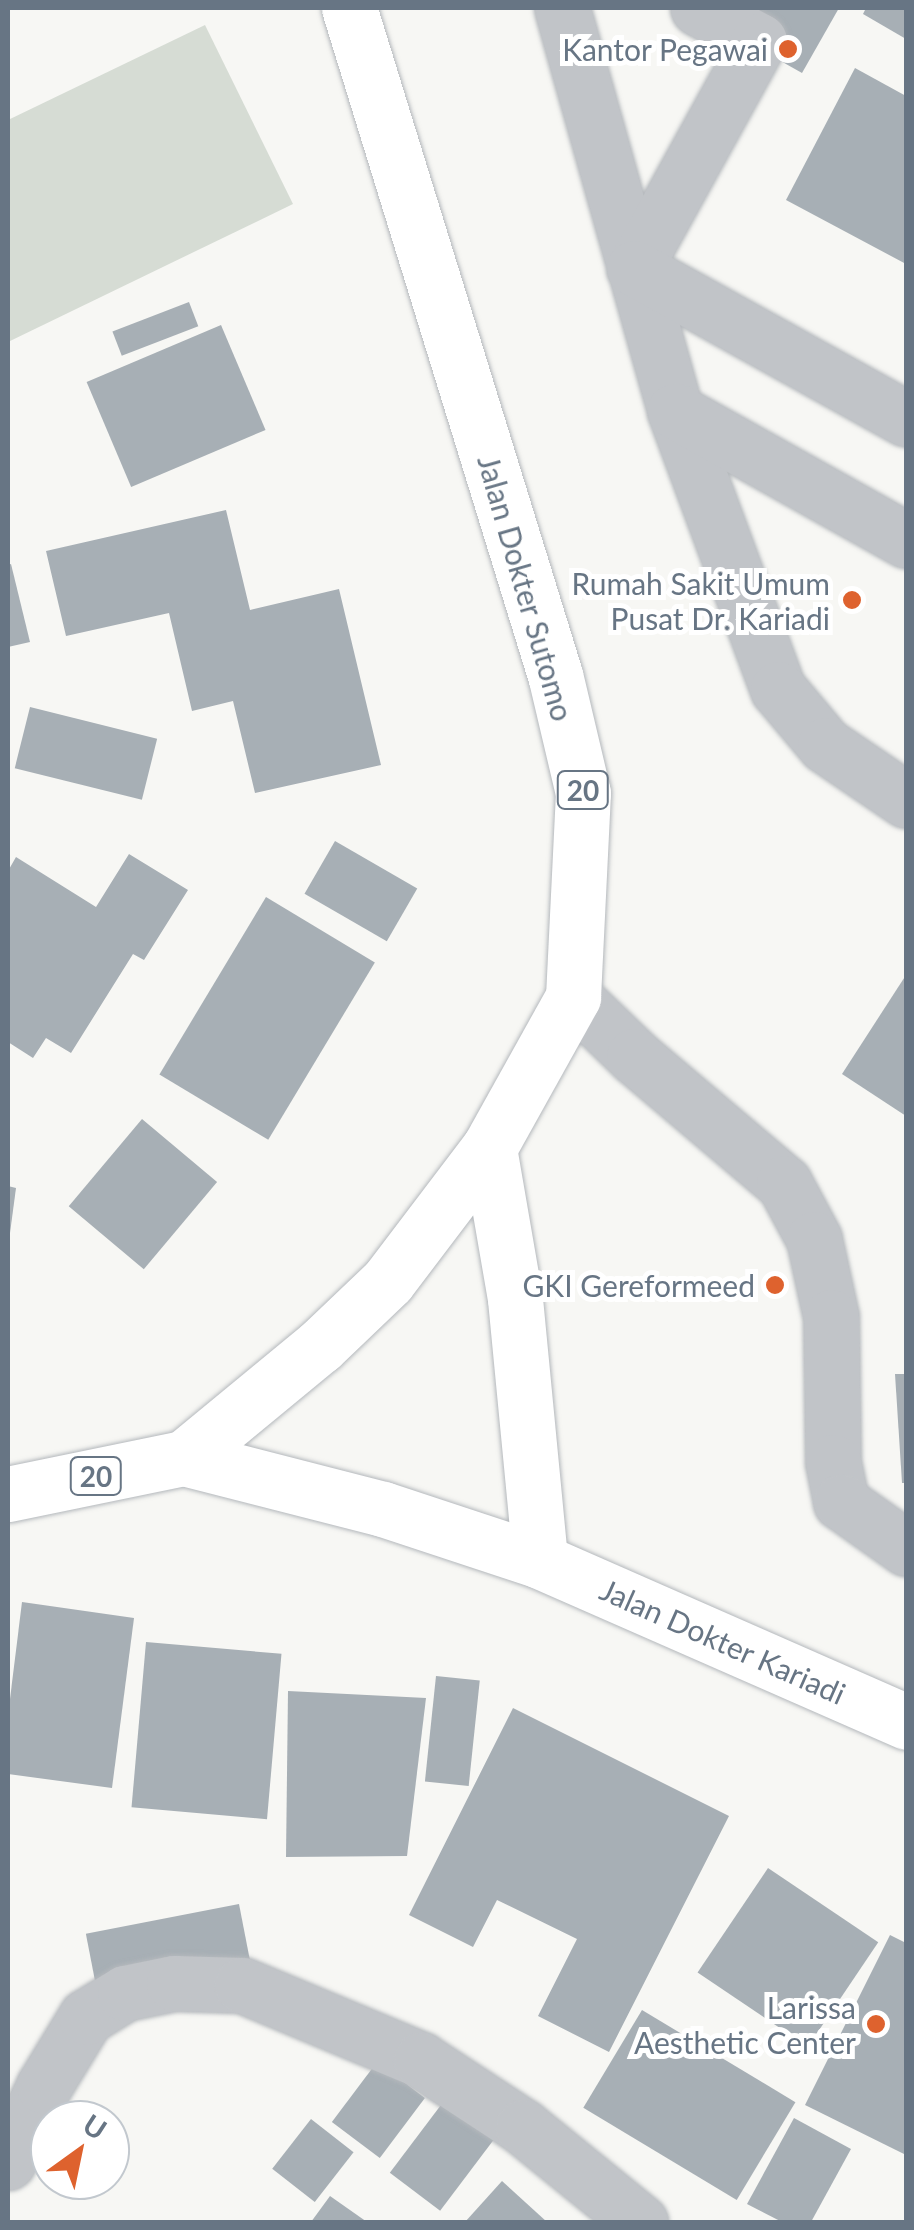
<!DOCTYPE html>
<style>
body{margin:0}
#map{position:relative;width:914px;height:2230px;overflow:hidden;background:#f7f7f4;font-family:Lato,sans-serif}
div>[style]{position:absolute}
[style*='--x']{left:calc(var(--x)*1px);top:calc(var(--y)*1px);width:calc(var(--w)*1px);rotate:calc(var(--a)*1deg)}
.green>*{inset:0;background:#d6dcd4}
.building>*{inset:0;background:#a7afb5;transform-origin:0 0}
.roads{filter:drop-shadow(0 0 2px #b4b8bc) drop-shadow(0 0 2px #b4b8bc)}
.minor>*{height:55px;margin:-27.5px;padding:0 27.5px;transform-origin:27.5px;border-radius:27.5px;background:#c1c4c8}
.major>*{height:55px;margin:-27.5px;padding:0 27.5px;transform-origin:27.5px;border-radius:27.5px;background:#fff}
.highway>*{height:55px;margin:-27.5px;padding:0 27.5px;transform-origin:27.5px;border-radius:27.5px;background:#fff}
.dots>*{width:28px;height:28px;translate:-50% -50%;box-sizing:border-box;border:5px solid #fff;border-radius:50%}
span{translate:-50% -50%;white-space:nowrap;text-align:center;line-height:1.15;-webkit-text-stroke:10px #fff;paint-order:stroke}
.shield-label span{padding:2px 8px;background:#fff;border:2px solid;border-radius:8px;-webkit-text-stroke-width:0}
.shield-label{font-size:28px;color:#677584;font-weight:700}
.poi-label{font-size:30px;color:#677584}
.right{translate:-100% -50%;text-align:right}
.street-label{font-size:30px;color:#677584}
.frame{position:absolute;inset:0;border:10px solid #677584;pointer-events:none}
.north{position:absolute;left:30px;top:2100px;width:100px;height:100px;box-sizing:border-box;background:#fff;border:2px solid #c2c8ce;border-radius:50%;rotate:33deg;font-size:28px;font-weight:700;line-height:40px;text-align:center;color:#677584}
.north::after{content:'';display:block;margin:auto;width:35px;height:45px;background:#de622e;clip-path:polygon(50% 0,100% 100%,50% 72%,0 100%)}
</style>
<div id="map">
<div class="green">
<div style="clip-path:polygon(205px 25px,293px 204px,8px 342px,8px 120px)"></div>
</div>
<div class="building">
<div style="clip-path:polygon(728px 8px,839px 8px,802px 73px,718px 26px)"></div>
<div style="clip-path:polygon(866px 8px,906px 8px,906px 39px,863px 14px)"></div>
<div style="clip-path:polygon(855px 68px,906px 96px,906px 264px,786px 200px)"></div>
<div style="left:189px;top:302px;width:26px;height:82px;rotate:69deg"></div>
<div style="left:221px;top:325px;width:114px;height:146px;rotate:67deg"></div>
<div style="clip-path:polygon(226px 510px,250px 610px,339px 589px,381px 765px,255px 793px,233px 701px,192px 711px,169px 613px,66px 636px,46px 551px)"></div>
<div style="clip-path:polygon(11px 564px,30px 642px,8px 647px,8px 565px)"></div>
<div style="left:30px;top:707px;width:131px;height:63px;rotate:14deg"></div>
<div style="left:335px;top:841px;width:95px;height:61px;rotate:30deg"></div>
<div style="clip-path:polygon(129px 854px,188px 890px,144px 960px,133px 954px,71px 1053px,46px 1038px,33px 1058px,8px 1042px,8px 871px,16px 857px,96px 907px)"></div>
<div style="left:266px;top:897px;width:127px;height:207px;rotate:31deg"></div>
<div style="clip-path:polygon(906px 975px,906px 1116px,842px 1074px)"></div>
<div style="left:142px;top:1119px;width:98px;height:114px;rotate:40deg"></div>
<div style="clip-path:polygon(8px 1186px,16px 1188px,10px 1233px,8px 1233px)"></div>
<div style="clip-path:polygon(895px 1374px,906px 1374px,906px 1483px,902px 1483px)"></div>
<div style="clip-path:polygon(22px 1602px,134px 1618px,112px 1788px,8px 1774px,8px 1715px)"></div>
<div style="left:146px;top:1642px;width:136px;height:166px;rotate:5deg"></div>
<div style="left:436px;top:1676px;width:44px;height:106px;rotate:6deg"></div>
<div style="clip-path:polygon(288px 1691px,426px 1698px,407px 1856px,286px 1857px)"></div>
<div style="clip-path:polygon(513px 1708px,729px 1816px,609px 2052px,538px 2016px,577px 1939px,497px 1900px,473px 1947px,409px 1915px)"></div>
<div style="left:768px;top:1868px;width:133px;height:126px;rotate:34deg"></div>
<div style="left:239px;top:1904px;width:57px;height:156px;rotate:79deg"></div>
<div style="clip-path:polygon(890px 1935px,906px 1943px,906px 2155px,805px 2105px)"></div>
<div style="left:642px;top:2010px;width:179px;height:114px;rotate:31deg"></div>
<div style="left:377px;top:2062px;width:60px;height:75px;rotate:37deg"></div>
<div style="left:450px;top:2093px;width:63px;height:100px;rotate:37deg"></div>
<div style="clip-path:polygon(794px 2118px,851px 2149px,811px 2222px,782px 2222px,747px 2204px)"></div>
<div style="left:311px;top:2119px;width:54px;height:63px;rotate:38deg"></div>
<div style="clip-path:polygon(502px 2181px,547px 2222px,465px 2222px)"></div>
<div style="clip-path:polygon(330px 2196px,367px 2222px,311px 2222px)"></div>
</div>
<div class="roads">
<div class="minor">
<div style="--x:562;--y:8;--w:419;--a:74.3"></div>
<div style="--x:675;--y:411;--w:296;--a:69.7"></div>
<div style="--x:778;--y:689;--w:73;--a:50"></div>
<div style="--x:825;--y:745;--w:98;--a:34.2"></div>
<div style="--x:698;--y:8;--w:69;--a:28.4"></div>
<div style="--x:759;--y:41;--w:259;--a:118.8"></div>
<div style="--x:634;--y:268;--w:311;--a:29"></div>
<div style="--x:675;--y:411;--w:265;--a:29.2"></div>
<div style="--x:573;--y:997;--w:85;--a:44"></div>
<div style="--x:634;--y:1056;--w:197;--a:40.3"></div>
<div style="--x:784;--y:1183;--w:64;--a:61.8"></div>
<div style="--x:814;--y:1239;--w:80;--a:77.7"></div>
<div style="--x:831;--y:1317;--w:145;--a:89.2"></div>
<div style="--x:833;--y:1462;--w:41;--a:78.7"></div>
<div style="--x:841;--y:1502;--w:80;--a:35.3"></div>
<div style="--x:8;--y:2162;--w:84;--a:-64.7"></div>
<div style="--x:44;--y:2086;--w:81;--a:-58.7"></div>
<div style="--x:86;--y:2017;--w:46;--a:-31.6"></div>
<div style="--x:125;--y:1993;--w:50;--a:-11.5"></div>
<div style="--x:174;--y:1983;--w:68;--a:1.7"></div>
<div style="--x:242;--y:1985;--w:194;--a:22.7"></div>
<div style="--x:421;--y:2060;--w:122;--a:33.3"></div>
<div style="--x:523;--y:2127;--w:151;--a:39.1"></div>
</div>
<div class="major">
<div style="--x:489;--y:1148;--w:153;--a:80.2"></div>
<div style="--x:515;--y:1299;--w:263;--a:84.5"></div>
<div style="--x:184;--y:1458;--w:205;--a:14.4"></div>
<div style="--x:383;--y:1509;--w:165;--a:18.3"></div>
<div style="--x:540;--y:1561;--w:400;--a:23.7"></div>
</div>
<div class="highway">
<div style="--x:8;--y:1494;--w:180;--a:-11.6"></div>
<div style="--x:184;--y:1458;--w:176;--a:-39.5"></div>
<div style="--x:320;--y:1346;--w:94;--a:-43.7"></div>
<div style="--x:388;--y:1281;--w:167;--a:-52.8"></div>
<div style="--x:489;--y:1148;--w:173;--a:-60.9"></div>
<div style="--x:573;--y:997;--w:204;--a:-87.2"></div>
<div style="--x:583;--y:793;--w:121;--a:-103.3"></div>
<div style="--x:555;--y:675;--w:698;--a:-107.16"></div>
</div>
</div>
<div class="dots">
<div style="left:788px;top:49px;background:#de622e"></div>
<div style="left:852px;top:600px;background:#de622e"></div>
<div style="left:775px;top:1285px;background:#de622e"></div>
<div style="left:876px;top:2024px;background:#de622e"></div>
</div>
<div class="shield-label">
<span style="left:583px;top:790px">20</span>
<span style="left:96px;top:1476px">20</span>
</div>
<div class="poi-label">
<span class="right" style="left:768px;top:49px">Kantor Pegawai</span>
<span class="right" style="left:830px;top:600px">Rumah Sakit Umum<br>Pusat Dr. Kariadi</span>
<span class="right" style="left:755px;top:1285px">GKI Gereformeed</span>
<span class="right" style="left:856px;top:2024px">Larissa<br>Aesthetic Center</span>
</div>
<div class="street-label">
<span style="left:526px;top:588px;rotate:74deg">Jalan Dokter Sutomo</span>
<span style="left:723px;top:1641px;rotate:24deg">Jalan Dokter Kariadi</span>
</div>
<div class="frame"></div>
<div class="north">U</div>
</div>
